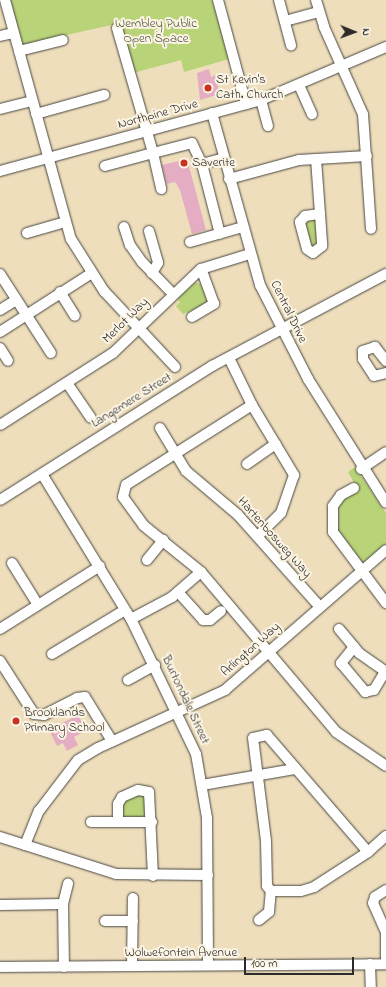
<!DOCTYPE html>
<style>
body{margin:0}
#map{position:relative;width:386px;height:987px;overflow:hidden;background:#eedebc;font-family:"Indie Flower",sans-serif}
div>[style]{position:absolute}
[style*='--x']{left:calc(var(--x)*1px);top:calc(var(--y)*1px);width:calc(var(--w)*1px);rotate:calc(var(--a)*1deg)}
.green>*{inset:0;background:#b9d378}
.building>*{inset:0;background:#e4adc3}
.roads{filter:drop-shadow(0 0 1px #484641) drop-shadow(0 0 1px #484641)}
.minor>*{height:10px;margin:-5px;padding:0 5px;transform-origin:5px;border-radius:5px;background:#fff}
.dots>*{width:11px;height:11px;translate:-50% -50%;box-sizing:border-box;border:2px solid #fcf5e5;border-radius:50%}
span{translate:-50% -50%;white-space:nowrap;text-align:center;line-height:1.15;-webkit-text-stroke:4px #fcf5e5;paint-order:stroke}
.park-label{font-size:13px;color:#4e553e}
.poi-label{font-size:13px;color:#2b2b2b}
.left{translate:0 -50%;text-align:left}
.street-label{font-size:13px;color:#2b2b2b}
.north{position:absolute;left:334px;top:12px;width:40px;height:40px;-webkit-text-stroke:3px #fcf5e5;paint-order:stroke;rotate:91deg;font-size:11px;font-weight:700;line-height:16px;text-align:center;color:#2b2b2b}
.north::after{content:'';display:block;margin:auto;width:14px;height:18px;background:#2b2b2b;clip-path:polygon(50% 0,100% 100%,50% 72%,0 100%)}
.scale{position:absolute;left:244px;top:957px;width:110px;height:18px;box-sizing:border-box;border:2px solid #2b2b2b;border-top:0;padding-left:5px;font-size:12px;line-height:14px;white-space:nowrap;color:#2b2b2b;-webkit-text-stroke:3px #fcf5e5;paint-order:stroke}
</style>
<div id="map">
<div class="green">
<div style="clip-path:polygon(8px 0,212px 0,229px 59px,184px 72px,181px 60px,133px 73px,120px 23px,22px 45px)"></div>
<div style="clip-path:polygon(314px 219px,319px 245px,313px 250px,304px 224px)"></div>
<div style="clip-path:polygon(192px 282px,201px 284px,210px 303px,183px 314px,176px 306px,180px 302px,176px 297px)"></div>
<div style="clip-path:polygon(355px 467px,386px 513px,386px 546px,363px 564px,339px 541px,334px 513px,344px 497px,359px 492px,348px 472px)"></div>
<div style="clip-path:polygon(138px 792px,149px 799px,145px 818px,122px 818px,120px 804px)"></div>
</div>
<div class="building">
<div style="clip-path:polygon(209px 69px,211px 77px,215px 75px,220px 94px,200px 100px,197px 73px)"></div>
<div style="clip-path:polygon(187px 159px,206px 230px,192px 234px,180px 190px,175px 182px,167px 184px,162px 165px)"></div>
<div style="clip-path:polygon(78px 715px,86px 731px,74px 737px,78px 745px,67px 751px,63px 743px,57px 746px,49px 730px)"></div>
</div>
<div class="roads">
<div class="minor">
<div style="--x:5;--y:0;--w:248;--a:74.6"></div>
<div style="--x:71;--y:239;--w:62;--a:57.6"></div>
<div style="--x:104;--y:291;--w:104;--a:46.9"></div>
<div style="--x:218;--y:0;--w:108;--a:74.9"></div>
<div style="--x:279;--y:0;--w:47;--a:75.1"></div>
<div style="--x:316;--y:0;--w:28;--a:73"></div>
<div style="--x:324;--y:27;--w:95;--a:65.9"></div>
<div style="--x:363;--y:114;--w:115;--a:86"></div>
<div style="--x:285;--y:21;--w:35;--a:-15"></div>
<div style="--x:117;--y:28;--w:130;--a:73.9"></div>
<div style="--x:153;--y:153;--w:40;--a:-14.4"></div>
<div style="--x:192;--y:143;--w:23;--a:65"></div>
<div style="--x:202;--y:164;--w:23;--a:-15"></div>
<div style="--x:0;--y:36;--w:13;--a:-13"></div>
<div style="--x:19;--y:51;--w:45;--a:-14"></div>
<div style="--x:299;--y:85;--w:32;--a:66"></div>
<div style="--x:261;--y:100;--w:27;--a:75"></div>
<div style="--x:0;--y:109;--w:33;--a:-14"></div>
<div style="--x:212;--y:113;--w:179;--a:74.4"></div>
<div style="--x:260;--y:285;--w:106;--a:62.9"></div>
<div style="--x:308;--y:379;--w:146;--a:57.8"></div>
<div style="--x:36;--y:114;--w:71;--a:-15.6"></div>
<div style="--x:316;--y:159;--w:55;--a:85.8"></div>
<div style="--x:320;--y:214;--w:32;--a:86"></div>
<div style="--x:322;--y:246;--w:11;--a:142"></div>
<div style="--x:313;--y:253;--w:7;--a:-146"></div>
<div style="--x:307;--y:249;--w:28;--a:-105"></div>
<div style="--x:300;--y:222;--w:8;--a:-50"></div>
<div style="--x:305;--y:216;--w:15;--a:-8"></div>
<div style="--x:202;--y:164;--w:72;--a:75.6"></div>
<div style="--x:105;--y:166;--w:50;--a:-15.2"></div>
<div style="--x:153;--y:153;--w:37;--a:77"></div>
<div style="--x:0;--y:171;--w:270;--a:-15.2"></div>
<div style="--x:261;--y:100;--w:136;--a:-23"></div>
<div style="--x:229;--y:179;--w:73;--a:-15.2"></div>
<div style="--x:299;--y:160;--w:68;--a:-3.4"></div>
<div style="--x:124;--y:227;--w:19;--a:72"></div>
<div style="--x:130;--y:245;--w:21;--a:55"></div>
<div style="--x:142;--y:262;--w:43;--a:45.9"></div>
<div style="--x:149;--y:231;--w:33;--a:74"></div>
<div style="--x:158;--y:263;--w:12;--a:121"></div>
<div style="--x:27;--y:233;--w:40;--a:-16"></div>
<div style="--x:190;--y:242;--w:55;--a:-15.8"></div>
<div style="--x:0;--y:274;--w:94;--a:57.2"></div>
<div style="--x:60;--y:292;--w:28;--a:58"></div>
<div style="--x:0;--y:310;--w:19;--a:-32"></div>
<div style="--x:192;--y:317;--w:26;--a:-31"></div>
<div style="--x:214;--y:304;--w:37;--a:-110"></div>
<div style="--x:0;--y:332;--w:109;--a:-32.7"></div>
<div style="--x:0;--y:348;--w:15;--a:58"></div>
<div style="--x:229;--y:358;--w:52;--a:63.9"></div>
<div style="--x:252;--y:405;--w:82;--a:59"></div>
<div style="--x:294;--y:475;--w:40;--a:108.9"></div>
<div style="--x:281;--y:513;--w:33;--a:135"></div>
<div style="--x:386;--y:361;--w:18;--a:-128"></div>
<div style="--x:375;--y:347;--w:13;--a:162"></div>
<div style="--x:363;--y:351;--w:8;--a:90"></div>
<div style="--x:363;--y:359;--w:20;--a:57"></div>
<div style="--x:374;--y:376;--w:12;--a:-14"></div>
<div style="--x:67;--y:383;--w:42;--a:55.6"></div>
<div style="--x:252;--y:405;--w:149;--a:147.6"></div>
<div style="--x:126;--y:485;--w:12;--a:104"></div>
<div style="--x:123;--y:497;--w:34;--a:54"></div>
<div style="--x:143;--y:525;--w:75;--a:39"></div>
<div style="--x:201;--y:572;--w:209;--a:49.8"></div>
<div style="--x:336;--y:732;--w:60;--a:34.2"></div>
<div style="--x:0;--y:425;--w:134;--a:-32.5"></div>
<div style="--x:113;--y:353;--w:122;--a:-43.7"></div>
<div style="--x:201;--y:269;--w:51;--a:-17"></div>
<div style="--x:160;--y:428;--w:50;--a:58.8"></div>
<div style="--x:186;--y:471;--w:68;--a:40.2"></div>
<div style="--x:238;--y:515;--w:123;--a:48.3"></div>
<div style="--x:247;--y:464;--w:35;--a:-35"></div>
<div style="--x:361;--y:469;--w:30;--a:-34"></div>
<div style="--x:42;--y:474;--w:170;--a:58.5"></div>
<div style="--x:131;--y:619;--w:150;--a:64.3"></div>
<div style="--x:196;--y:754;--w:65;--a:80.2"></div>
<div style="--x:207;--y:818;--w:147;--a:89.6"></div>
<div style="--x:354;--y:488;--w:15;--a:152"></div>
<div style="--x:341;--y:495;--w:14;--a:126"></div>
<div style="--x:333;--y:506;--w:26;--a:90"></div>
<div style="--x:333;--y:532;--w:89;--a:53.3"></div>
<div style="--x:0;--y:500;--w:251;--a:-32.3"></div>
<div style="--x:212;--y:366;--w:197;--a:-27.9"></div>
<div style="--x:147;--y:560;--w:26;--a:-51"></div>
<div style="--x:12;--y:563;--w:49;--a:58.2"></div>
<div style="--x:178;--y:592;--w:38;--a:48"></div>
<div style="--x:203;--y:620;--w:7;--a:0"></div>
<div style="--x:210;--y:620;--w:14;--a:-39"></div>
<div style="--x:131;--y:619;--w:47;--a:-28.2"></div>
<div style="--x:172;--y:597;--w:38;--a:-41"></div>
<div style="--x:0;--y:629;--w:118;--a:-32.2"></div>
<div style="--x:339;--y:629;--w:31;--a:50"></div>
<div style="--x:359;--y:653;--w:33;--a:35"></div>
<div style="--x:354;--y:647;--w:21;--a:129"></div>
<div style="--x:341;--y:663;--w:38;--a:50"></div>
<div style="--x:365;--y:692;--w:9;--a:-13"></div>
<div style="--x:374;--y:690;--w:21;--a:-59"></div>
<div style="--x:52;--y:654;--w:85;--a:-31.1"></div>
<div style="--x:0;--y:661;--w:63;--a:57.3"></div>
<div style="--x:34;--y:714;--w:10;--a:6"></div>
<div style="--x:44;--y:715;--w:37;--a:-27"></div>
<div style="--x:77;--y:698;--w:8;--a:-7"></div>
<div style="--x:85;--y:697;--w:52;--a:58.5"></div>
<div style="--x:128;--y:680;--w:31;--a:-29"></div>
<div style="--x:202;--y:785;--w:94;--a:-9.8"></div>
<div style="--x:91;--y:822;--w:61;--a:0"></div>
<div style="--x:118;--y:822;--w:18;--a:-90"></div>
<div style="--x:118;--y:804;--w:8;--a:-60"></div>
<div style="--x:122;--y:797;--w:17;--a:-24"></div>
<div style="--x:138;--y:790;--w:11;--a:10"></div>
<div style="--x:149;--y:792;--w:84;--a:87.3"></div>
<div style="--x:0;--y:837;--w:122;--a:17.7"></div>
<div style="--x:116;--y:874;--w:92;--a:0.6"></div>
<div style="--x:25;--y:845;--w:37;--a:-68"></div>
<div style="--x:39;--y:811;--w:64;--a:-52.6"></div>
<div style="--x:78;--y:760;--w:23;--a:-31"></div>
<div style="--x:98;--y:748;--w:140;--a:-24.5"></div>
<div style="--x:225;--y:690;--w:213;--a:-41"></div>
<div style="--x:368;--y:852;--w:155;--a:-130.8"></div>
<div style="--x:267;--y:735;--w:14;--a:168"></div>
<div style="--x:253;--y:738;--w:104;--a:82.8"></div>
<div style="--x:266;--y:841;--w:45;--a:88.7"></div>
<div style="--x:267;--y:886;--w:6;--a:51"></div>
<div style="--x:271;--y:891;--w:30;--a:0"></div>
<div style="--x:301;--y:891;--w:14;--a:-17"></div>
<div style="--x:314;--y:887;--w:64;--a:-32.9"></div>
<div style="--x:368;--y:852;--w:24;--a:-42"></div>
<div style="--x:386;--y:890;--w:13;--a:148"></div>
<div style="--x:375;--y:897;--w:6;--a:108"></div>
<div style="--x:373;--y:903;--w:32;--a:66"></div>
<div style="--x:386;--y:932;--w:31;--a:90"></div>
<div style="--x:63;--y:904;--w:21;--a:-76"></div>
<div style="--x:0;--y:905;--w:63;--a:-0.9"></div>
<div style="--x:63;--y:904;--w:63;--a:89.1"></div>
<div style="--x:259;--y:920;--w:13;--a:-39"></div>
<div style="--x:269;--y:912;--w:21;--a:-85"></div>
<div style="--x:105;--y:921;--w:28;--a:0"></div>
<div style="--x:370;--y:964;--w:23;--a:88"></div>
<div style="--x:132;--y:966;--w:68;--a:-89.2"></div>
<div style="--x:0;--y:967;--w:386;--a:-0.4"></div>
</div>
</div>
<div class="dots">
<div style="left:208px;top:88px;background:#c8321e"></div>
<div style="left:184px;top:163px;background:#c8321e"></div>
<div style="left:16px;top:721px;background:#c8321e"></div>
</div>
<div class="park-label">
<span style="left:156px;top:32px">Wembley Public<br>Open Space</span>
</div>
<div class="poi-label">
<span class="left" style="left:216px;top:88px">St Kevin's<br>Cath. Church</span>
<span class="left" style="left:192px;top:163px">Saverite</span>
<span class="left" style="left:24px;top:721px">Brooklands<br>Primary School</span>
</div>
<div class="street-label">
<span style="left:158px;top:115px;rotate:-15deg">Northpine Drive</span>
<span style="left:288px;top:312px;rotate:64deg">Central Drive</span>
<span style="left:126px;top:321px;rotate:-45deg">Merlot Way</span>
<span style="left:132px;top:401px;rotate:-32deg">Langemere Street</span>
<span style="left:274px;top:538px;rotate:48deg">Hartenbosweg Way</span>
<span style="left:251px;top:650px;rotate:-42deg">Arlington Way</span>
<span style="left:185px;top:700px;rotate:65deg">Burtondale Street</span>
<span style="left:181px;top:953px">Wolwefontein Avenue</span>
</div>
<div class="north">N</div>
<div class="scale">100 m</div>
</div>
